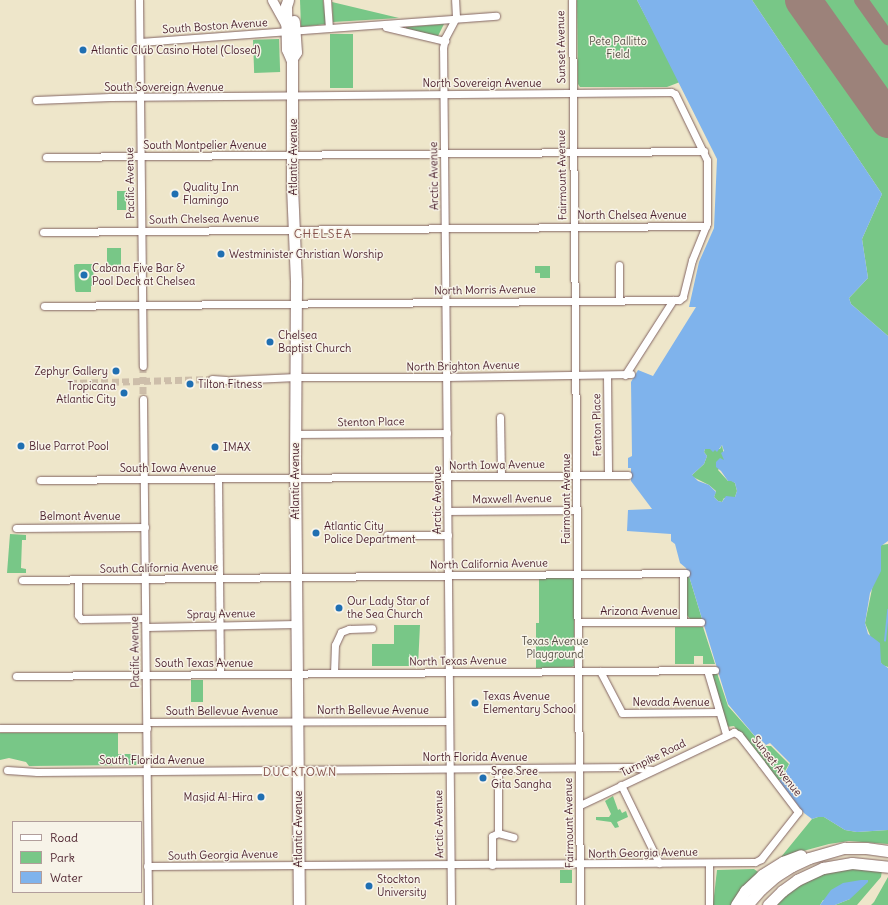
<!DOCTYPE html>
<style>
body{margin:0}
#map{position:relative;width:888px;height:905px;overflow:hidden;background:#eee6ca;font-family:Delius,sans-serif}
div>[style]{position:absolute}
[style*='--x']{left:calc(var(--x)*1px);top:calc(var(--y)*1px);width:calc(var(--w)*1px);rotate:calc(var(--a)*1deg)}
.green>*{inset:0;background:#78c787;transform-origin:0 0}
.water>*{inset:0;background:#7fb3ec}
.stream>*{height:1.5px;margin:-0.75px;padding:0 0.75px;transform-origin:0.75px;border-radius:0.75px;background:#7fb3ec}
.taxiway>*{height:14px;margin:-7px;padding:0 7px;transform-origin:7px;border-radius:7px;background:#9c827a}
.runway>*{height:36px;margin:-18px;padding:0 18px;transform-origin:18px;border-radius:18px;background:#9c827a}
.minor-tunnel>*{height:7px;margin-top:-3.5px;transform-origin:0;background:repeating-linear-gradient(90deg,#cdbeaa 0 7px,transparent 0 10.5px)}
.roads{filter:drop-shadow(0 0 1px #836563) drop-shadow(0 0 1px #836563)}
.minor>*{height:7px;margin:-3.5px;padding:0 3.5px;transform-origin:3.5px;border-radius:3.5px;background:#fff}
.major>*{height:9px;margin:-4.5px;padding:0 4.5px;transform-origin:4.5px;border-radius:4.5px;background:#fff}
.highway>*{height:11px;margin:-5.5px;padding:0 5.5px;transform-origin:5.5px;border-radius:5.5px;background:#fff}
.dots>*{width:11px;height:11px;translate:-50% -50%;box-sizing:border-box;border:2px solid #f7f3e8;border-radius:50%}
span{translate:-50% -50%;white-space:nowrap;text-align:center;line-height:1.15;-webkit-text-stroke:3px #f7f3e8;paint-order:stroke}
.street-label{font-size:11px;color:#4a1f2b}
.park-label{font-size:11px;color:#585147}
.poi-label{font-size:11px;color:#4a1f2b}
.left{translate:0 -50%;text-align:left}
.right{translate:-100% -50%;text-align:right}
.neighbourhood-label{font-size:12px;color:#86524c;letter-spacing:1px}
.legend{position:absolute;left:12px;top:821px;width:130px;height:72px;box-sizing:border-box;background:#f7f3e8;border:1px solid #b29e9c;margin:0;padding:5px 7px;list-style:none;font-size:12px;color:#4a1f2b}
.legend li{display:flex;align-items:center;gap:8px;height:20px}
.legend b{width:20px;border:1px solid #b29e9c}
</style>
<div id="map">
<div class="green">
<div style="clip-path:polygon(300px 0,323px 0,326px 24px,301px 27px)"></div>
<div style="clip-path:polygon(577px 0,637px 0,680px 82px,667px 87px,580px 87px,578px 84px)"></div>
<div style="clip-path:polygon(752px 0,888px 0,888px 336px,851px 304px,849px 298px,868px 278px,862px 239px,882px 194px)"></div>
<div style="clip-path:polygon(332px 2px,399px 18px,333px 22px)"></div>
<div style="clip-path:polygon(444px 24px,438px 36px,406px 29px,406px 27px)"></div>
<div style="left:330px;top:34px;width:23px;height:54px"></div>
<div style="left:279px;top:39px;width:33px;height:26px;rotate:88deg"></div>
<div style="left:117px;top:191px;width:9px;height:19px"></div>
<div style="left:107px;top:248px;width:14px;height:19px"></div>
<div style="clip-path:polygon(76px 264px,93px 264px,94px 285px,91px 286px,91px 292px,76px 292px,75px 290px,74px 265px)"></div>
<div style="clip-path:polygon(535px 266px,550px 266px,550px 278px,540px 278px,540px 273px,535px 273px)"></div>
<div style="clip-path:polygon(722px 445px,725px 461px,718px 470px,728px 481px,731px 480px,735px 483px,737px 491px,735px 497px,724px 498px,722px 502px,718px 501px,714px 497px,716px 491px,709px 485px,691px 476px,704px 464px,707px 456px,704px 452px,705px 449px,720px 449px)"></div>
<div style="clip-path:polygon(10px 534px,26px 535px,26px 540px,22px 540px,21px 568px,26px 569px,26px 573px,7px 573px)"></div>
<div style="clip-path:polygon(888px 544px,888px 667px,882px 665px,865px 623px,881px 545px)"></div>
<div style="clip-path:polygon(687px 576px,689px 576px,702px 619px,690px 619px,686px 614px)"></div>
<div style="clip-path:polygon(570px 577px,574px 580px,574px 666px,572px 667px,536px 668px,536px 623px,539px 623px,539px 578px)"></div>
<div style="clip-path:polygon(394px 625px,420px 625px,418px 666px,372px 666px,372px 644px,394px 644px)"></div>
<div style="clip-path:polygon(675px 627px,703px 627px,715px 664px,703px 664px,703px 656px,694px 656px,694px 664px,675px 664px)"></div>
<div style="clip-path:polygon(710px 673px,717px 673px,728px 706px,760px 742px,766px 746px,771px 746px,789px 764px,784px 773px,785px 776px,778px 781px,734px 726px,726px 727px)"></div>
<div style="left:191px;top:680px;width:12px;height:22px"></div>
<div style="clip-path:polygon(0 733px,118px 733px,118px 754px,139px 754px,139px 762px,136px 765px,29px 766px,26px 762px,9px 758px,0 760px)"></div>
<div style="clip-path:polygon(613px 796px,618px 810px,620px 809px,622px 813px,626px 811px,628px 817px,617px 822px,619px 827px,615px 828px,611px 822px,596px 820px,596px 817px,609px 817px,611px 814px,605px 801px)"></div>
<div style="clip-path:polygon(818px 817px,824px 817px,845px 830px,857px 832px,888px 830px,888px 844px,849px 841px,829px 844px,781px 857px,812px 819px)"></div>
<div style="clip-path:polygon(854px 868px,882px 870px,881px 877px,857px 905px,835px 905px,850px 899px,823px 900px,820px 905px,775px 905px,790px 891px,824px 873px)"></div>
<div style="clip-path:polygon(754px 869px,758px 872px,732px 905px,713px 905px,717px 870px)"></div>
<div style="left:560px;top:870px;width:12px;height:13px"></div>
<div style="clip-path:polygon(888px 877px,888px 905px,871px 905px,874px 902px)"></div>
</div>
<div class="water">
<div style="clip-path:polygon(evenodd,637px 0,752px 0,882px 194px,862px 239px,868px 278px,849px 298px,851px 304px,888px 336px,888px 541px,881px 546px,881px 571px,870px 593px,865px 623px,868px 634px,880px 643px,881px 663px,888px 668px,888px 830px,857px 832px,845px 830px,824px 817px,818px 817px,812px 819px,804px 813px,779px 781px,786px 775px,785px 773px,790px 763px,770px 743px,766px 745px,762px 741px,759px 741px,728px 704px,689px 576px,686px 568px,680px 563px,675px 544px,671px 541px,671px 534px,627px 531px,628px 510px,652px 509px,631px 481px,631px 468px,628px 468px,628px 458px,632px 456px,631px 382px,638px 370px,653px 376px,696px 307px,689px 307px,699px 262px,714px 228px,717px 159px,637px 0,722px 445px,724px 451px,721px 453px,724px 460px,720px 458px,716px 462px,716px 467px,721px 471px,728px 481px,731px 481px,735px 483px,737px 491px,735px 497px,726px 496px,722px 502px,718px 501px,714px 497px,716px 492px,709px 485px,698px 481px,692px 475px,704px 464px,707px 456px,704px 452px,705px 449px,710px 449px,713px 452px,715px 450px,717px 452px,722px 445px)"></div>
<div style="clip-path:polygon(861px 880px,868px 880px,868px 882px,850px 899px,835px 905px,820px 905px,831px 890px,843px 883px)"></div>
</div>
<div class="stream">
<div style="--x:885;--y:641;--w:31;--a:-84"></div>
</div>
<div class="taxiway">
<div style="--x:861;--y:0;--w:47;--a:54.6"></div>
</div>
<div class="runway">
<div style="--x:803;--y:0;--w:147;--a:54.7"></div>
</div>
<div class="minor-tunnel">
<div style="--x:143;--y:366;--w:33;--a:90"></div>
<div style="--x:70;--y:383;--w:142;--a:-1.6"></div>
</div>
<div class="roads">
<div class="minor">
<div style="--x:139;--y:0;--w:366;--a:89.4"></div>
<div style="--x:327;--y:0;--w:28;--a:86"></div>
<div style="--x:572;--y:0;--w:905;--a:89.49"></div>
<div style="--x:386;--y:27;--w:61;--a:13.3"></div>
<div style="--x:140;--y:42;--w:357;--a:-4.2"></div>
<div style="--x:36;--y:100;--w:74;--a:-2.3"></div>
<div style="--x:110;--y:97;--w:561;--a:-0.51"></div>
<div style="--x:671;--y:92;--w:4;--a:27"></div>
<div style="--x:675;--y:94;--w:73;--a:64.1"></div>
<div style="--x:707;--y:160;--w:63;--a:90"></div>
<div style="--x:707;--y:223;--w:40;--a:112"></div>
<div style="--x:692;--y:260;--w:38;--a:104"></div>
<div style="--x:683;--y:297;--w:5;--a:143"></div>
<div style="--x:679;--y:300;--w:635;--a:179.46"></div>
<div style="--x:46;--y:157;--w:658;--a:-0.52"></div>
<div style="--x:43;--y:232;--w:663;--a:-0.52"></div>
<div style="--x:619;--y:265;--w:35;--a:90"></div>
<div style="--x:607;--y:375;--w:100;--a:89.4"></div>
<div style="--x:625;--y:375;--w:89;--a:-57.4"></div>
<div style="--x:212;--y:379;--w:14;--a:4"></div>
<div style="--x:231;--y:380;--w:65;--a:-2.6"></div>
<div style="--x:296;--y:377;--w:150;--a:0"></div>
<div style="--x:446;--y:377;--w:185;--a:-0.9"></div>
<div style="--x:143;--y:399;--w:506;--a:89.43"></div>
<div style="--x:500;--y:417;--w:59;--a:89"></div>
<div style="--x:295;--y:434;--w:152;--a:-0.4"></div>
<div style="--x:218;--y:479;--w:195;--a:89.4"></div>
<div style="--x:40;--y:480;--w:588;--a:-0.49"></div>
<div style="--x:448;--y:511;--w:128;--a:-0.4"></div>
<div style="--x:16;--y:528;--w:129;--a:-0.4"></div>
<div style="--x:387;--y:535;--w:61;--a:0"></div>
<div style="--x:683;--y:573;--w:49;--a:90"></div>
<div style="--x:22;--y:580;--w:664;--a:-0.6"></div>
<div style="--x:78;--y:580;--w:35;--a:90"></div>
<div style="--x:78;--y:615;--w:5;--a:53"></div>
<div style="--x:81;--y:619;--w:64;--a:-0.9"></div>
<div style="--x:578;--y:622;--w:123;--a:0"></div>
<div style="--x:146;--y:627;--w:150;--a:-1.1"></div>
<div style="--x:707;--y:670;--w:67;--a:73.5"></div>
<div style="--x:600;--y:671;--w:47;--a:62.4"></div>
<div style="--x:622;--y:713;--w:97;--a:-0.6"></div>
<div style="--x:334;--y:673;--w:28;--a:-88"></div>
<div style="--x:335;--y:645;--w:14;--a:-65"></div>
<div style="--x:341;--y:632;--w:9;--a:-21"></div>
<div style="--x:349;--y:629;--w:23;--a:-2"></div>
<div style="--x:16;--y:676;--w:699;--a:-0.49"></div>
<div style="--x:147;--y:722;--w:302;--a:-0.2"></div>
<div style="--x:0;--y:728;--w:147;--a:0"></div>
<div style="--x:7;--y:770;--w:30;--a:4"></div>
<div style="--x:37;--y:772;--w:594;--a:-0.48"></div>
<div style="--x:631;--y:767;--w:21;--a:8"></div>
<div style="--x:621;--y:785;--w:87;--a:64"></div>
<div style="--x:498;--y:833;--w:65;--a:-90"></div>
<div style="--x:709;--y:863;--w:42;--a:90"></div>
<div style="--x:492;--y:865;--w:29;--a:-90"></div>
<div style="--x:492;--y:836;--w:7;--a:-27"></div>
<div style="--x:498;--y:833;--w:16;--a:15"></div>
<div style="--x:147;--y:866;--w:608;--a:-0.38"></div>
<div style="--x:755;--y:862;--w:7;--a:-27"></div>
<div style="--x:761;--y:859;--w:60;--a:-51.8"></div>
<div style="--x:798;--y:812;--w:61;--a:-127.1"></div>
<div style="--x:761;--y:763;--w:36;--a:-128"></div>
<div style="--x:739;--y:735;--w:6;--a:-149"></div>
<div style="--x:734;--y:732;--w:170;--a:154.6"></div>
<div style="--x:451;--y:905;--w:857;--a:-90.53"></div>
<div style="--x:443;--y:48;--w:10;--a:-79"></div>
<div style="--x:445;--y:38;--w:24;--a:-62"></div>
<div style="--x:456;--y:17;--w:17;--a:-93"></div>
</div>
<div class="major">
<div style="--x:272;--y:0;--w:31;--a:61"></div>
</div>
<div class="highway">
<div style="--x:288;--y:0;--w:6;--a:108"></div>
<div style="--x:286;--y:6;--w:43;--a:88.7"></div>
<div style="--x:287;--y:49;--w:13;--a:67"></div>
<div style="--x:292;--y:61;--w:125;--a:90"></div>
<div style="--x:292;--y:186;--w:94;--a:87.6"></div>
<div style="--x:296;--y:280;--w:175;--a:90.3"></div>
<div style="--x:295;--y:455;--w:450;--a:89.5"></div>
<div style="--x:292;--y:58;--w:7;--a:-56"></div>
<div style="--x:296;--y:52;--w:31;--a:-94"></div>
<div style="--x:736;--y:905;--w:17;--a:-57"></div>
<div style="--x:745;--y:891;--w:23;--a:-43"></div>
<div style="--x:762;--y:875;--w:25;--a:-32"></div>
<div style="--x:783;--y:862;--w:19;--a:-21"></div>
<div style="--x:747;--y:905;--w:21;--a:-49"></div>
<div style="--x:761;--y:889;--w:20;--a:-41"></div>
<div style="--x:776;--y:876;--w:19;--a:-32"></div>
<div style="--x:792;--y:866;--w:19;--a:-25"></div>
<div style="--x:809;--y:858;--w:37;--a:-16"></div>
<div style="--x:845;--y:848;--w:21;--a:0"></div>
<div style="--x:866;--y:848;--w:22;--a:8"></div>
<div style="--x:768;--y:905;--w:20;--a:-45"></div>
<div style="--x:782;--y:891;--w:19;--a:-36"></div>
<div style="--x:797;--y:880;--w:29;--a:-25"></div>
<div style="--x:823;--y:868;--w:29;--a:-10"></div>
<div style="--x:852;--y:863;--w:36;--a:6"></div>
</div>
</div>
<div class="dots">
<div style="left:83px;top:50px;background:#1f6fb2"></div>
<div style="left:175px;top:194px;background:#1f6fb2"></div>
<div style="left:221px;top:254px;background:#1f6fb2"></div>
<div style="left:84px;top:275px;background:#1f6fb2"></div>
<div style="left:270px;top:342px;background:#1f6fb2"></div>
<div style="left:116px;top:371px;background:#1f6fb2"></div>
<div style="left:190px;top:384px;background:#1f6fb2"></div>
<div style="left:124px;top:393px;background:#1f6fb2"></div>
<div style="left:21px;top:446px;background:#1f6fb2"></div>
<div style="left:215px;top:447px;background:#1f6fb2"></div>
<div style="left:316px;top:533px;background:#1f6fb2"></div>
<div style="left:339px;top:608px;background:#1f6fb2"></div>
<div style="left:475px;top:703px;background:#1f6fb2"></div>
<div style="left:483px;top:778px;background:#1f6fb2"></div>
<div style="left:261px;top:797px;background:#1f6fb2"></div>
<div style="left:369px;top:886px;background:#1f6fb2"></div>
</div>
<div class="street-label">
<span style="left:215px;top:26px;rotate:-4deg">South Boston Avenue</span>
<span style="left:561px;top:47px;rotate:-91deg">Sunset Avenue</span>
<span style="left:482px;top:83px">North Sovereign Avenue</span>
<span style="left:164px;top:87px">South Sovereign Avenue</span>
<span style="left:205px;top:145px">South Montpelier Avenue</span>
<span style="left:293px;top:157px;rotate:-90deg">Atlantic Avenue</span>
<span style="left:562px;top:175px;rotate:-91deg">Fairmount Avenue</span>
<span style="left:434px;top:176px;rotate:-91deg">Arctic Avenue</span>
<span style="left:130px;top:183px;rotate:-91deg">Pacific Avenue</span>
<span style="left:632px;top:215px">North Chelsea Avenue</span>
<span style="left:204px;top:219px;rotate:-1deg">South Chelsea Avenue</span>
<span style="left:485px;top:290px;rotate:-1deg">North Morris Avenue</span>
<span style="left:463px;top:366px;rotate:-1deg">North Brighton Avenue</span>
<span style="left:371px;top:422px;rotate:-1deg">Stenton Place</span>
<span style="left:597px;top:425px;rotate:-91deg">Fenton Place</span>
<span style="left:497px;top:465px;rotate:-1deg">North Iowa Avenue</span>
<span style="left:168px;top:468px">South Iowa Avenue</span>
<span style="left:295px;top:481px;rotate:-90deg">Atlantic Avenue</span>
<span style="left:512px;top:499px;rotate:-1deg">Maxwell Avenue</span>
<span style="left:566px;top:499px;rotate:-90deg">Fairmount Avenue</span>
<span style="left:437px;top:500px;rotate:-90deg">Arctic Avenue</span>
<span style="left:80px;top:516px">Belmont Avenue</span>
<span style="left:489px;top:564px;rotate:-1deg">North California Avenue</span>
<span style="left:159px;top:568px;rotate:-1deg">South California Avenue</span>
<span style="left:639px;top:611px">Arizona Avenue</span>
<span style="left:221px;top:614px;rotate:-1deg">Spray Avenue</span>
<span style="left:135px;top:652px;rotate:-91deg">Pacific Avenue</span>
<span style="left:458px;top:661px;rotate:-1deg">North Texas Avenue</span>
<span style="left:204px;top:663px">South Texas Avenue</span>
<span style="left:671px;top:702px">Nevada Avenue</span>
<span style="left:373px;top:710px">North Bellevue Avenue</span>
<span style="left:222px;top:711px">South Bellevue Avenue</span>
<span style="left:475px;top:757px">North Florida Avenue</span>
<span style="left:653px;top:758px;rotate:-26deg">Turnpike Road</span>
<span style="left:152px;top:760px">South Florida Avenue</span>
<span style="left:777px;top:766px;rotate:52deg">Sunset Avenue</span>
<span style="left:569px;top:823px;rotate:-91deg">Fairmount Avenue</span>
<span style="left:439px;top:824px;rotate:-91deg">Arctic Avenue</span>
<span style="left:298px;top:829px;rotate:-90deg">Atlantic Avenue</span>
<span style="left:643px;top:853px;rotate:-1deg">North Georgia Avenue</span>
<span style="left:223px;top:855px;rotate:-1deg">South Georgia Avenue</span>
</div>
<div class="park-label">
<span style="left:618px;top:48px">Pete Pallitto<br>Field</span>
<span style="left:555px;top:648px">Texas Avenue<br>Playground</span>
</div>
<div class="poi-label">
<span class="left" style="left:91px;top:50px">Atlantic Club Casino Hotel (Closed)</span>
<span class="left" style="left:183px;top:194px">Quality Inn<br>Flamingo</span>
<span class="left" style="left:229px;top:254px">Westminister Christian Worship</span>
<span class="left" style="left:92px;top:275px">Cabana Five Bar &amp;<br>Pool Deck at Chelsea</span>
<span class="left" style="left:278px;top:342px">Chelsea<br>Baptist Church</span>
<span class="right" style="left:108px;top:371px">Zephyr Gallery</span>
<span class="left" style="left:198px;top:384px">Tilton Fitness</span>
<span class="right" style="left:116px;top:393px">Tropicana<br>Atlantic City</span>
<span class="left" style="left:29px;top:446px">Blue Parrot Pool</span>
<span class="left" style="left:223px;top:447px">IMAX</span>
<span class="left" style="left:324px;top:533px">Atlantic City<br>Police Department</span>
<span class="left" style="left:347px;top:608px">Our Lady Star of<br>the Sea Church</span>
<span class="left" style="left:483px;top:703px">Texas Avenue<br>Elementary School</span>
<span class="left" style="left:491px;top:778px">Sree Sree<br>Gita Sangha</span>
<span class="right" style="left:253px;top:797px">Masjid Al-Hira</span>
<span class="left" style="left:377px;top:886px">Stockton<br>University</span>
</div>
<div class="neighbourhood-label">
<span style="left:323px;top:234px">CHELSEA</span>
<span style="left:300px;top:772px">DUCKTOWN</span>
</div>
<ul class="legend">
<li><b style="height:5px;background:#fff"></b>Road</li>
<li><b style="height:11px;background:#78c787"></b>Park</li>
<li><b style="height:11px;background:#7fb3ec"></b>Water</li>
</ul>
</div>
